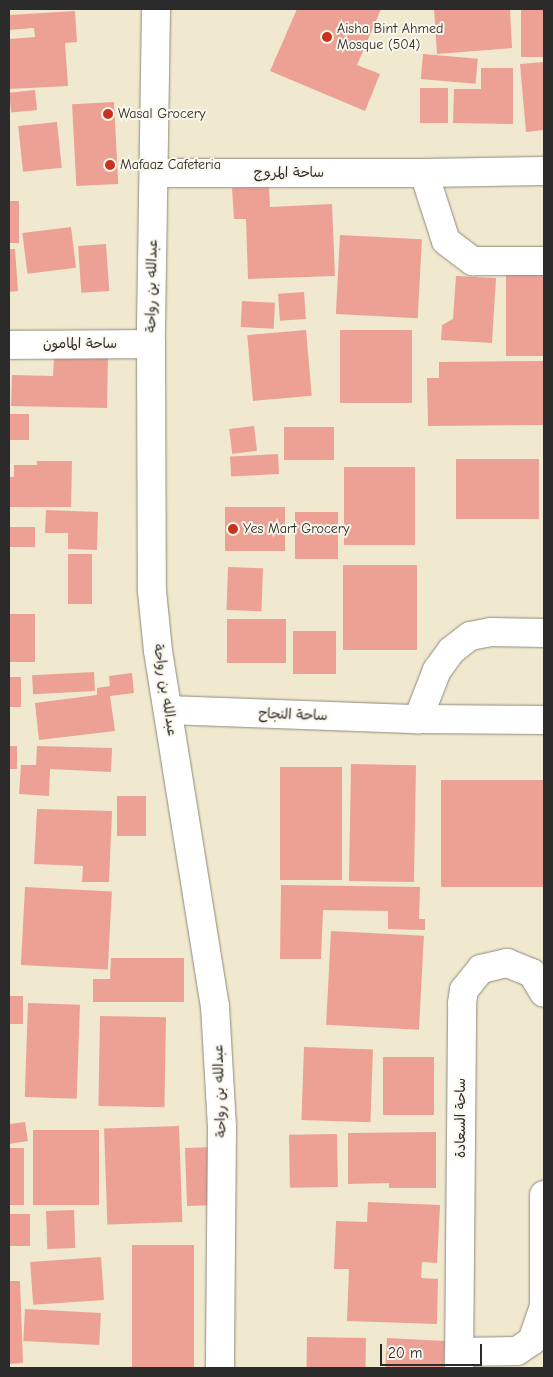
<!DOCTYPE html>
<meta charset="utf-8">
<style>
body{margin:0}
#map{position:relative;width:553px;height:1377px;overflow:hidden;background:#f0e9cf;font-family:"Comic Neue","Playpen Sans Arabic",sans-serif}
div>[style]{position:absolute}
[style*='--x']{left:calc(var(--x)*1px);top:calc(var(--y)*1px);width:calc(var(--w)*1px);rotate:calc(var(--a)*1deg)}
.building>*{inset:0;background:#eca194;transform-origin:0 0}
.roads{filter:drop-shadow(0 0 1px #8e8a7d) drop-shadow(0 0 1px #8e8a7d)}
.minor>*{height:28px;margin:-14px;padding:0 14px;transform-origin:14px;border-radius:14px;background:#fff}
.dots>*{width:14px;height:14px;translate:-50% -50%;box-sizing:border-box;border:2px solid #fbf7ec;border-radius:50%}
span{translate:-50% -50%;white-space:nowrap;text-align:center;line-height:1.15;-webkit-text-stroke:4px #fbf7ec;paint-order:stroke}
.poi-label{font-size:14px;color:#2b2b2b}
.left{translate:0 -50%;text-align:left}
.street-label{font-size:14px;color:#2b2b2b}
.frame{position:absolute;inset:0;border:10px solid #2b2b2b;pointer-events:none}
.scale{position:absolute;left:380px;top:1344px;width:102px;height:22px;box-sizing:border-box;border:2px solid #2b2b2b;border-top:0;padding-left:6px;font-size:15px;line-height:18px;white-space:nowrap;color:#2b2b2b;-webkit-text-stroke:4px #fbf7ec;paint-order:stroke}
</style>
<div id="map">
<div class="building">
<div style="clip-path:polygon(297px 9px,381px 9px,357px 65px,380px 74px,365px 111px,270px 71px)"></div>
<div style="clip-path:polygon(434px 9px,510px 9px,512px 48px,437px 54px)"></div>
<div style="left:521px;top:9px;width:23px;height:48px"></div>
<div style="clip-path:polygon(75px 11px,77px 42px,65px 43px,68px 86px,9px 89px,9px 39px,35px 37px,34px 28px,9px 30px,9px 15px)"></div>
<div style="left:423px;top:54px;width:55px;height:25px;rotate:5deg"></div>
<div style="clip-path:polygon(544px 62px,544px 130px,526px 132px,520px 64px)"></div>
<div style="clip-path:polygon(481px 68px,513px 68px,513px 124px,453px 123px,454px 89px,481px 89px)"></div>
<div style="left:420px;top:88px;width:28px;height:35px"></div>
<div style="left:35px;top:90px;width:20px;height:26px;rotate:84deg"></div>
<div style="left:114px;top:102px;width:82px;height:42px;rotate:87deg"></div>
<div style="left:57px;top:122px;width:46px;height:39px;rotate:84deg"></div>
<div style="clip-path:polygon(269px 187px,270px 207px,332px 204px,335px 276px,248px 279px,246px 219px,234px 219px,232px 188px)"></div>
<div style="left:9px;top:201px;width:10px;height:42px"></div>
<div style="left:71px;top:227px;width:41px;height:49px;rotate:83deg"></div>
<div style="left:340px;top:235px;width:82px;height:79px;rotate:3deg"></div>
<div style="left:106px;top:244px;width:47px;height:28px;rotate:86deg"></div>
<div style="clip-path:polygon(9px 249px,15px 249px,18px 291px,9px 292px)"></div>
<div style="left:544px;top:272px;width:84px;height:38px;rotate:90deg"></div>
<div style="clip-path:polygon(456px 276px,496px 278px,492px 343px,441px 340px,442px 325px,453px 319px)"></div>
<div style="left:304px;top:292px;width:27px;height:26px;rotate:86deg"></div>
<div style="left:242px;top:301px;width:33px;height:26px;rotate:3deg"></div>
<div style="left:306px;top:330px;width:66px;height:59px;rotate:85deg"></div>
<div style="left:340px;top:330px;width:72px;height:73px"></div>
<div style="clip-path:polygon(54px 355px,108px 357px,107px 408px,11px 406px,12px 375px,53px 376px)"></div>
<div style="clip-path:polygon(544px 361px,544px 425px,428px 426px,427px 378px,439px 378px,439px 362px)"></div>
<div style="left:9px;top:414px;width:20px;height:26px"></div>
<div style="left:254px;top:426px;width:25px;height:25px;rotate:83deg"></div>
<div style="left:284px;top:427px;width:50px;height:33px"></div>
<div style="left:278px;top:454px;width:20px;height:48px;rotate:87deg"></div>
<div style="left:456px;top:459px;width:83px;height:60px"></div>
<div style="clip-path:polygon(37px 461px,72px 461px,71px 507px,9px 507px,9px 477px,14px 477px,14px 465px,37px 465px)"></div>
<div style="left:344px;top:467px;width:71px;height:78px"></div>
<div style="left:225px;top:507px;width:60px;height:44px"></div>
<div style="clip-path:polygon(46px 510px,98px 512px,97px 550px,68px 549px,68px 533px,45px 533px)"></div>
<div style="left:295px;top:512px;width:43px;height:47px"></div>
<div style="left:9px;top:527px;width:26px;height:20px"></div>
<div style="left:68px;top:554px;width:24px;height:50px"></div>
<div style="left:343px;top:565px;width:74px;height:85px"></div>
<div style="left:228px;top:567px;width:35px;height:43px;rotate:2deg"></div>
<div style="left:9px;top:614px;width:26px;height:48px"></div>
<div style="left:227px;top:619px;width:59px;height:44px"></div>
<div style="left:293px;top:631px;width:43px;height:43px"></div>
<div style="left:94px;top:672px;width:19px;height:62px;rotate:87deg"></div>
<div style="clip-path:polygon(132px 673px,134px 693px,110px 696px,115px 731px,39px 740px,35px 703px,97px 695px,97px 688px,110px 686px,109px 676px)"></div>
<div style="left:9px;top:677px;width:12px;height:30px"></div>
<div style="left:9px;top:746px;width:8px;height:23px"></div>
<div style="clip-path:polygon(37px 746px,112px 748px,111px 772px,50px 769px,49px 796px,19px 794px,21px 765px,36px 765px)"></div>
<div style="left:351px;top:764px;width:65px;height:117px;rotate:1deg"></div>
<div style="left:280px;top:767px;width:62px;height:113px"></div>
<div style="left:441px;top:780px;width:103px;height:107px"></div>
<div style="left:117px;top:796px;width:29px;height:40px"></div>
<div style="clip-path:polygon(37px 809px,112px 811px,109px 882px,82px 882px,83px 866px,34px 864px)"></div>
<div style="clip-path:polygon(281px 885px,420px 887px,419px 919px,425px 919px,425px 930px,388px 929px,388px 911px,323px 910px,321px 959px,280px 959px)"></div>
<div style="left:25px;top:887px;width:87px;height:78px;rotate:3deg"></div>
<div style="left:331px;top:931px;width:93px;height:94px;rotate:3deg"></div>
<div style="clip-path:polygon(111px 958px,184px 958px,184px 1002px,93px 1002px,93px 979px,110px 979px)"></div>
<div style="left:9px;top:996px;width:14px;height:28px"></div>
<div style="left:28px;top:1003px;width:52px;height:94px;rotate:2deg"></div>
<div style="left:100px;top:1016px;width:66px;height:90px;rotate:1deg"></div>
<div style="left:304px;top:1047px;width:69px;height:73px;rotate:2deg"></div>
<div style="left:383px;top:1057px;width:51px;height:58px"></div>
<div style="clip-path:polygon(25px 1122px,28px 1141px,9px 1144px,9px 1124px)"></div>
<div style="left:179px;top:1126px;width:96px;height:75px;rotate:88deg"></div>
<div style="left:33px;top:1130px;width:66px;height:75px"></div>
<div style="clip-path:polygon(436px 1132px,436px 1188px,389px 1188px,389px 1183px,348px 1184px,348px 1133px)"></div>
<div style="left:337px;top:1134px;width:53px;height:48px;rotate:89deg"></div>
<div style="left:215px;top:1147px;width:58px;height:30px;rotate:88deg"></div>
<div style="left:9px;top:1148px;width:15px;height:57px"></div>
<div style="clip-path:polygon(368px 1202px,440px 1205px,437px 1263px,422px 1262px,421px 1278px,438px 1279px,437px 1324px,347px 1321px,349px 1269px,334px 1269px,336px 1221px,367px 1222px)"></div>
<div style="left:74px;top:1210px;width:38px;height:28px;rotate:88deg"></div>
<div style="left:9px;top:1214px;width:21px;height:32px"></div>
<div style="left:132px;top:1245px;width:62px;height:123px"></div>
<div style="left:101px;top:1257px;width:43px;height:71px;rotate:86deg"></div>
<div style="clip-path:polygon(9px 1281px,20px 1281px,23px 1363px,9px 1364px)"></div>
<div style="left:25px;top:1309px;width:76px;height:32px;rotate:3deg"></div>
<div style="left:307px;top:1337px;width:59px;height:31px;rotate:1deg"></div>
<div style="left:387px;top:1338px;width:58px;height:30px;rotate:3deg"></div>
</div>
<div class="roads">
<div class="minor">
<div style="--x:156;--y:9;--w:335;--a:90.9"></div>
<div style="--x:151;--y:344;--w:247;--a:89.8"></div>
<div style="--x:152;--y:591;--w:60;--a:84.3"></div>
<div style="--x:158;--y:651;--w:360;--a:80.9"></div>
<div style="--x:215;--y:1006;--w:120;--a:86.7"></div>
<div style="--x:222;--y:1126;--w:242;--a:90.5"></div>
<div style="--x:544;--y:171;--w:120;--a:179"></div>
<div style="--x:424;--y:173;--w:71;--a:72.1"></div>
<div style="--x:446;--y:241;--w:34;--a:37"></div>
<div style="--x:473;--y:261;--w:71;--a:0"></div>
<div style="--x:154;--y:173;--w:270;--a:0"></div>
<div style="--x:9;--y:345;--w:142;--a:-0.4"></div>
<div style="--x:544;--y:633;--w:53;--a:-178.9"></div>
<div style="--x:491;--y:632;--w:21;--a:169"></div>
<div style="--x:470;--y:636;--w:24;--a:142"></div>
<div style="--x:451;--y:651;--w:24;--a:126"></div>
<div style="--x:437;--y:670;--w:53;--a:111.2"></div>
<div style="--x:418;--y:719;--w:126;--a:0.5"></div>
<div style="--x:168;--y:710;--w:250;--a:2.1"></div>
<div style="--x:459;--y:1352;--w:58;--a:-1"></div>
<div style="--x:517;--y:1351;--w:18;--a:-34"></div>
<div style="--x:532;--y:1341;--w:36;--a:-71"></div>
<div style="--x:544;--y:1307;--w:112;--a:-90"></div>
<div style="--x:459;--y:1368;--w:365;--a:-89.5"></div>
<div style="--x:462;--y:1003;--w:13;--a:-81"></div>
<div style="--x:464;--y:990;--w:27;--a:-51"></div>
<div style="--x:481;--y:969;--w:27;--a:-13"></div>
<div style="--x:507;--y:963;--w:27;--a:22"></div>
<div style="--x:532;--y:973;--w:23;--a:59"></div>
</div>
</div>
<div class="dots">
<div style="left:327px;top:37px;background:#c8321e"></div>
<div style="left:108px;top:114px;background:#c8321e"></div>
<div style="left:110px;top:165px;background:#c8321e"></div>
<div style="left:233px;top:529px;background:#c8321e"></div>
</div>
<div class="poi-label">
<span class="left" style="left:337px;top:37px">Aisha Bint Ahmed<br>Mosque (504)</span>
<span class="left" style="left:118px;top:114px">Wasal Grocery</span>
<span class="left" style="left:120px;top:165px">Mafaaz Cafeteria</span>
<span class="left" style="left:243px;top:529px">Yes Mart Grocery</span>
</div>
<div class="street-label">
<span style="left:289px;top:173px">ساحة المروج</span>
<span style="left:152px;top:286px;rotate:-89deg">عبدالله بن رواحة</span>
<span style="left:80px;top:344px">ساحة المامون</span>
<span style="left:165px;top:690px;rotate:81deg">عبدالله بن رواحة</span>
<span style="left:293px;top:715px;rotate:2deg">ساحة النجاح</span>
<span style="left:220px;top:1091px;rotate:-92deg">عبدالله بن رواحة</span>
<span style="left:461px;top:1118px;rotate:-90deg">ساحة السعادة</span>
</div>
<div class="frame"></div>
<div class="scale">20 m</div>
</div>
